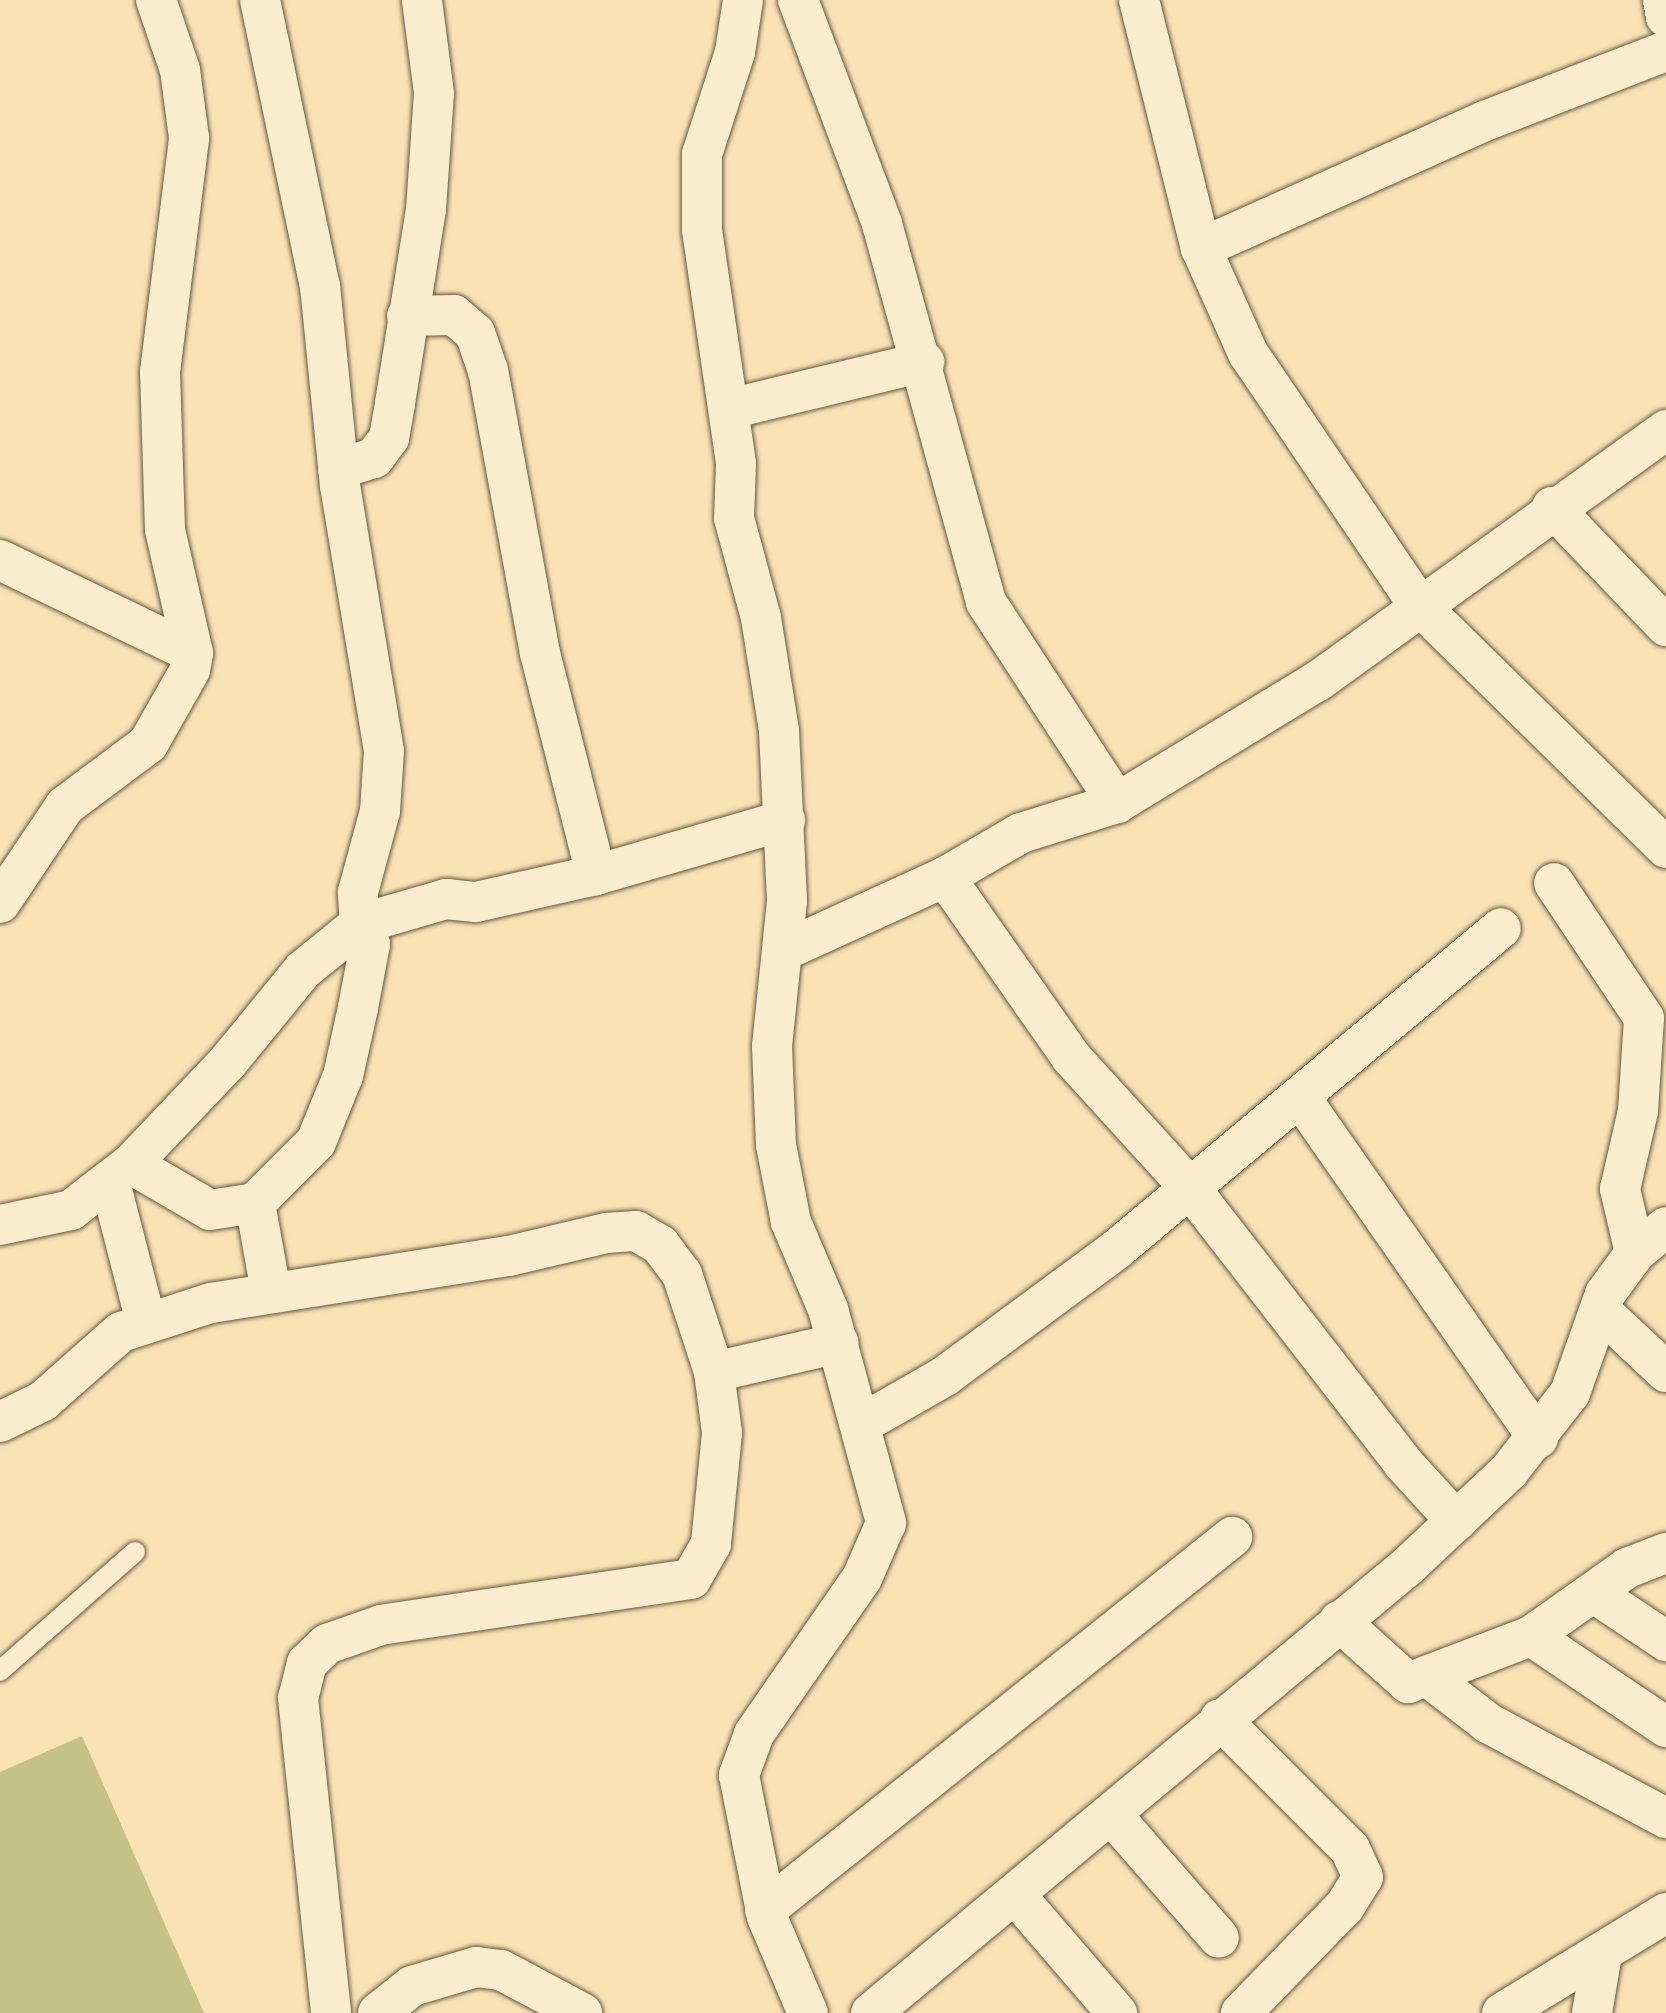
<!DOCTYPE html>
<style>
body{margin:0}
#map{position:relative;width:1666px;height:2013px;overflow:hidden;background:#f9e2b3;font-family:"IM FELL French Canon",serif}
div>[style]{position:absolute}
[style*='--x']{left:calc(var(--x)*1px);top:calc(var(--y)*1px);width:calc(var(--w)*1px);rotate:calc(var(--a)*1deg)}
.green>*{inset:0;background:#c4c288}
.roads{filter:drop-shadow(0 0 2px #645642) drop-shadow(0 0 2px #645642)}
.service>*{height:20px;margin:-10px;padding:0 10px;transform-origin:10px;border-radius:10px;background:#fbecce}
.minor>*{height:40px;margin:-20px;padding:0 20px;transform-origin:20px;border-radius:20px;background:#fbecce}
span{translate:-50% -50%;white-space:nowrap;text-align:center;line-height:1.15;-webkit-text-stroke:9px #fbecce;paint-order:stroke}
</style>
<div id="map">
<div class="green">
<div style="clip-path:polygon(82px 1736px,204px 2013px,0 2013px,0 1772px)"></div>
</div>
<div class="roads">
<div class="service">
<div style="--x:0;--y:1671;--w:180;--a:-41.4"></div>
</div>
<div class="minor">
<div style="--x:743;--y:0;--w:53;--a:98.7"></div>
<div style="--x:735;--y:52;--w:107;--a:107.9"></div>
<div style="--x:702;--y:154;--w:76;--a:90"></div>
<div style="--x:702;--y:230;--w:236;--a:81.7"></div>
<div style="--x:736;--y:464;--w:54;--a:92.1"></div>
<div style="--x:734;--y:518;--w:104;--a:74.9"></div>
<div style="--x:761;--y:618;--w:114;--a:80.9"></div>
<div style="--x:779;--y:731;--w:170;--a:87.3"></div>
<div style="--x:787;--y:901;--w:146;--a:95.9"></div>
<div style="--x:772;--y:1046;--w:99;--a:87.7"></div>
<div style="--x:776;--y:1145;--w:78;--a:79"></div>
<div style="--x:791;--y:1222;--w:95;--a:67"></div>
<div style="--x:828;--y:1309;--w:222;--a:74.8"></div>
<div style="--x:886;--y:1523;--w:60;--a:113.6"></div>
<div style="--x:862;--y:1578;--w:190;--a:124.7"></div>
<div style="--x:754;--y:1734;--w:44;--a:110.1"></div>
<div style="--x:739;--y:1775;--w:145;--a:78.8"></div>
<div style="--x:767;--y:1917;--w:104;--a:66.9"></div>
<div style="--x:798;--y:0;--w:239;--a:69.4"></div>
<div style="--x:882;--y:224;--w:392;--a:74.6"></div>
<div style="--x:986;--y:602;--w:240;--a:56.9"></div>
<div style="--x:1139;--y:0;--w:256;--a:76"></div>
<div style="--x:1201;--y:248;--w:115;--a:65.9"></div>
<div style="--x:1248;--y:353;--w:303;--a:55.9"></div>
<div style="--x:1418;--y:604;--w:348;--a:44.5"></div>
<div style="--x:1663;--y:0;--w:17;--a:80"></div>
<div style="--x:1201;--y:248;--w:311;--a:-24.1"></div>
<div style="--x:1485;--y:121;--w:194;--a:-21.1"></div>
<div style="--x:407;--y:316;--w:47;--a:-1.2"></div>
<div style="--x:454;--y:315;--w:28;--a:41"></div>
<div style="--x:475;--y:333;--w:39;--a:71"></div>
<div style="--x:488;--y:370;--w:288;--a:79.6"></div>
<div style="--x:540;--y:653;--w:229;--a:75.8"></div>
<div style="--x:729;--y:409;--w:201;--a:-13.6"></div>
<div style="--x:338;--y:469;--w:38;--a:-17"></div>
<div style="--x:374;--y:458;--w:25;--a:-53"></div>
<div style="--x:389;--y:438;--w:36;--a:-80"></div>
<div style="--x:395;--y:403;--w:195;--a:-80.9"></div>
<div style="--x:426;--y:210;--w:117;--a:-86.1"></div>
<div style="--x:434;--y:93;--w:94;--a:-97.4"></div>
<div style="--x:1552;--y:507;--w:165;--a:46.2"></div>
<div style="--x:0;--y:560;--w:214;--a:25.7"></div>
<div style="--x:945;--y:877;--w:220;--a:55"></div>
<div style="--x:1071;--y:1057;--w:177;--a:47.7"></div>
<div style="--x:1190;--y:1188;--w:348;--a:52.2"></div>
<div style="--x:1403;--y:1463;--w:79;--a:47.6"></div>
<div style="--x:0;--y:903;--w:117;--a:-56.2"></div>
<div style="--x:65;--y:806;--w:104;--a:-36.8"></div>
<div style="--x:148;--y:744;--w:85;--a:-60.4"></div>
<div style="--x:190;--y:670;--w:17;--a:-80"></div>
<div style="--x:193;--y:653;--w:126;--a:-102.8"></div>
<div style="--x:165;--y:530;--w:158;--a:-91.8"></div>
<div style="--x:160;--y:372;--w:236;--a:-82.9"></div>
<div style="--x:189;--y:138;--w:69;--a:-97.5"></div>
<div style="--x:180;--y:70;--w:74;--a:-108.9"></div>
<div style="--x:785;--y:950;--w:176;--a:-24.5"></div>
<div style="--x:945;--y:877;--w:88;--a:-30.1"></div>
<div style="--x:1021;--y:833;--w:101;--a:-17.4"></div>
<div style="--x:1117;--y:803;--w:235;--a:-31.3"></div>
<div style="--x:1318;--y:681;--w:429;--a:-35.8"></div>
<div style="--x:1300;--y:1097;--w:416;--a:55.1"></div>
<div style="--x:131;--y:1164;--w:91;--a:30.2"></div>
<div style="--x:210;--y:1210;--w:46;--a:-8.8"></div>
<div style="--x:255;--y:1203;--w:86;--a:-45"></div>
<div style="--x:316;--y:1142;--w:71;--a:-67.8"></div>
<div style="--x:343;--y:1076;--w:70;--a:-77.6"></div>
<div style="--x:358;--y:1008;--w:65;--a:-79.4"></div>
<div style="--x:370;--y:944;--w:22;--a:-117"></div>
<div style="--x:360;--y:924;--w:90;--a:-16.2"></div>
<div style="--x:446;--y:899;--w:30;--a:6"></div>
<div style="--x:476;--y:902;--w:123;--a:-12.7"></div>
<div style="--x:596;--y:875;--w:197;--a:-16.2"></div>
<div style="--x:110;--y:1182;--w:145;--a:75.6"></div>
<div style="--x:255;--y:1203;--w:90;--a:79.8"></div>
<div style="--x:0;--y:1225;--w:73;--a:-11.9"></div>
<div style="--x:71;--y:1210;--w:76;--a:-37.5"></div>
<div style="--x:131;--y:1164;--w:139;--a:-46.5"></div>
<div style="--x:227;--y:1063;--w:120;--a:-50.7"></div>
<div style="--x:303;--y:970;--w:73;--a:-38.9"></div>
<div style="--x:360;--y:924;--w:32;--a:-94"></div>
<div style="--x:358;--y:892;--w:84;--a:-74.8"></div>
<div style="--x:380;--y:811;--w:60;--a:-86.2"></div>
<div style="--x:384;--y:751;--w:269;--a:-99.4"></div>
<div style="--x:340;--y:486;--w:200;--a:-95.7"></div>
<div style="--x:320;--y:287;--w:293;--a:-101.8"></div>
<div style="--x:1635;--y:1253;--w:40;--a:-40"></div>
<div style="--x:1601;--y:1311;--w:89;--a:43.2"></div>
<div style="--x:714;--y:1372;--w:128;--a:-13.1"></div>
<div style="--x:0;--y:1422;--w:48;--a:-26"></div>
<div style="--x:43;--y:1401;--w:104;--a:-41.5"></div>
<div style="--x:121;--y:1332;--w:95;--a:-17.9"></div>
<div style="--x:211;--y:1303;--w:302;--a:-9"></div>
<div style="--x:509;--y:1256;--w:100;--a:-13.3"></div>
<div style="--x:606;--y:1233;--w:30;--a:-4"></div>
<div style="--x:636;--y:1231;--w:28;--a:30"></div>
<div style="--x:660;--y:1245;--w:36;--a:53"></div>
<div style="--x:682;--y:1274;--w:103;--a:71.9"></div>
<div style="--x:714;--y:1372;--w:62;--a:82.5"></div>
<div style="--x:722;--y:1433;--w:112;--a:95.7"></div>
<div style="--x:711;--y:1544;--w:40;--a:119.7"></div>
<div style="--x:691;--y:1579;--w:313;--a:171.6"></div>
<div style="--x:381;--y:1625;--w:57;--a:160.6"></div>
<div style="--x:327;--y:1644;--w:28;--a:136"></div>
<div style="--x:307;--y:1663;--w:36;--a:104"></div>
<div style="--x:298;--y:1698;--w:317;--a:84"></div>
<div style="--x:863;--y:1423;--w:95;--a:-29.8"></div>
<div style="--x:945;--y:1376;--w:214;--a:-36.4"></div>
<div style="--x:1117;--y:1249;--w:500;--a:-39.89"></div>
<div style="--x:1594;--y:1593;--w:87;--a:33.7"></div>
<div style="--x:1339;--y:1621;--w:93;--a:41.9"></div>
<div style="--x:1408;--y:1683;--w:132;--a:-20.9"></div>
<div style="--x:1531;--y:1636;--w:118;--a:-35.3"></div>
<div style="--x:1627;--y:1568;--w:42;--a:-21"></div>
<div style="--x:1531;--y:1636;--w:163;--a:34"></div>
<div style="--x:1427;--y:1676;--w:77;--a:37.6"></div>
<div style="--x:1488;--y:1723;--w:202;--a:28.1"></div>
<div style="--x:1220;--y:1719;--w:184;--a:45"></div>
<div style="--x:1350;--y:1849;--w:31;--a:65"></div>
<div style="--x:1363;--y:1877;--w:36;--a:122"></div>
<div style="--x:1344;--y:1907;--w:148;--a:134.2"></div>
<div style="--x:1111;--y:1814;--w:164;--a:48.9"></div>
<div style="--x:1018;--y:1898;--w:152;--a:49.3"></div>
<div style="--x:765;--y:1910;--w:598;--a:-38.61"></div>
<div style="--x:378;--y:2013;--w:43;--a:-38.5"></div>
<div style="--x:412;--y:1986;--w:67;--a:-16.5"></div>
<div style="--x:476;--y:1967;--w:25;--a:7"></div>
<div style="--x:501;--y:1970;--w:92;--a:28"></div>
<div style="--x:871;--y:2013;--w:700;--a:-39.78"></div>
<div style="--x:1409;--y:1565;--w:137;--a:-43.2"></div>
<div style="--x:1509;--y:1471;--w:99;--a:-52"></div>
<div style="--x:1570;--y:1393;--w:105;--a:-70.5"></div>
<div style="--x:1605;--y:1294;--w:51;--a:-53.8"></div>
<div style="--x:1635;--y:1253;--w:66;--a:-103.2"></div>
<div style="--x:1620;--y:1189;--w:80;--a:-77"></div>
<div style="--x:1638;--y:1111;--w:93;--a:-86.3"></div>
<div style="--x:1644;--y:1018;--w:162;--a:-123.7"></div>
<div style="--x:1502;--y:2013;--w:192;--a:-31.4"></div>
<div style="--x:1592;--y:2013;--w:60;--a:-80.4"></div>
</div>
</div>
</div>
